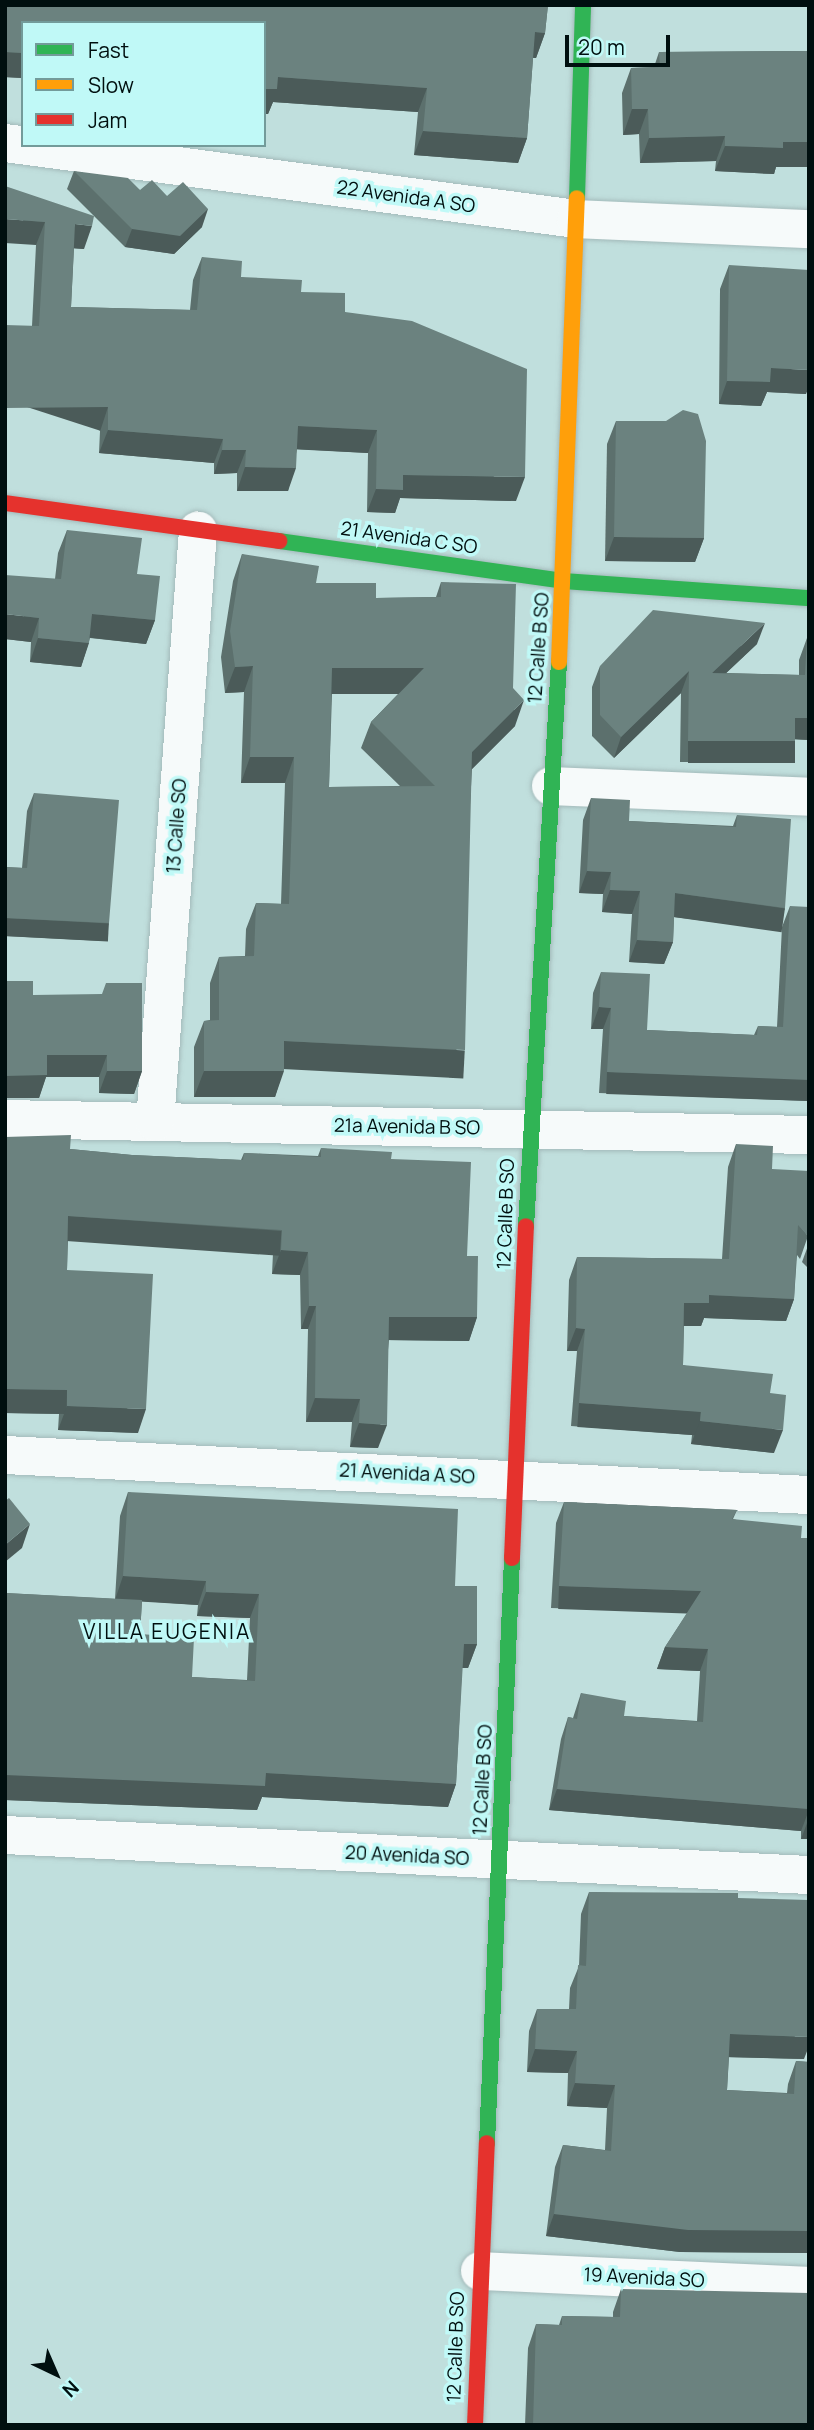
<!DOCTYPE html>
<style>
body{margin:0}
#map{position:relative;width:814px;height:2430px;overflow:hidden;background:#c0dfdd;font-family:Manrope,sans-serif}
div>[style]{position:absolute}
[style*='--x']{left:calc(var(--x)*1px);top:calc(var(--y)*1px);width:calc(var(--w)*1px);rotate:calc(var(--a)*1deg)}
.roads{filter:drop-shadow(0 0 2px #a3baba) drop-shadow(0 0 2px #a3baba)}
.street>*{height:38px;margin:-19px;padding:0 19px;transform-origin:19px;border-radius:19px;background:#f6fafa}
.fast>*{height:16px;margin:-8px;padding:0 8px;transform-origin:8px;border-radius:8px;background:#30b455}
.slow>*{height:16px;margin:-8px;padding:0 8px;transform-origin:8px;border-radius:8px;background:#ff9f0a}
.jam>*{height:16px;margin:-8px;padding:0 8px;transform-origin:8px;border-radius:8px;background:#e5322d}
.wall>*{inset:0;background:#5c706d}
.shaded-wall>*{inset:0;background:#4b5b59;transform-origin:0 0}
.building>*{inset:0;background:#6b827f}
span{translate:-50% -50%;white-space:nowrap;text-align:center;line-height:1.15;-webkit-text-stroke:7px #c0f9f7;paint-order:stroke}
.street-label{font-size:19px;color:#000f0f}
.neighbourhood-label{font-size:21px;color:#000f0f;letter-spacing:2px}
.frame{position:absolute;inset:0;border:7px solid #000f0f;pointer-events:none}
.legend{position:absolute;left:21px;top:21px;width:245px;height:126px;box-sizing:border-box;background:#c0f9f7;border:2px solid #739b9a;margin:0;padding:9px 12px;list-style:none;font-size:21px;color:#000f0f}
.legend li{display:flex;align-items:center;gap:14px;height:35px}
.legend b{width:35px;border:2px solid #739b9a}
.north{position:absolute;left:21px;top:2339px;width:70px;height:70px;-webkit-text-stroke:5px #c0f9f7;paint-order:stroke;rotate:136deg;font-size:19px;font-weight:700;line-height:28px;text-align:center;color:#000f0f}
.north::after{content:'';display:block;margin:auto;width:24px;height:32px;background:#000f0f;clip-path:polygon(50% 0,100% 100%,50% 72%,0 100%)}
.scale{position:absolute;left:565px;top:35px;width:105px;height:32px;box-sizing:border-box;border:4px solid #000f0f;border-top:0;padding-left:9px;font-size:21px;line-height:24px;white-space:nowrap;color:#000f0f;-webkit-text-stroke:5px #c0f9f7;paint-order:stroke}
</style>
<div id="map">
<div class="roads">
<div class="street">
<div style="--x:5;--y:143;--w:576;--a:7.58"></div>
<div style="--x:576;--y:219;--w:233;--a:2.5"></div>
<div style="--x:551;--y:786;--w:258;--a:2.4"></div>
<div style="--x:5;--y:1119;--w:804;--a:1.14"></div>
<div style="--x:155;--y:1122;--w:593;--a:-85.84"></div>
<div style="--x:5;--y:1455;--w:805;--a:2.85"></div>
<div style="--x:5;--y:1835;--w:805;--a:2.85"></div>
<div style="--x:480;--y:2271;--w:329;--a:2.6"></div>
</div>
<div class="fast">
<div style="--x:577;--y:198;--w:193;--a:-88.2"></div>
<div style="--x:279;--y:541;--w:288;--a:8"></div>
<div style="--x:564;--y:581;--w:246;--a:4"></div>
<div style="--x:526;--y:1226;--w:565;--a:-86.65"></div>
<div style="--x:487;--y:2143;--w:586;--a:-87.55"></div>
</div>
<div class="slow">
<div style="--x:559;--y:662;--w:464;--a:-87.8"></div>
</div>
<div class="jam">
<div style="--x:5;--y:503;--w:277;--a:7.9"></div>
<div style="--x:512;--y:1558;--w:332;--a:-87.6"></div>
<div style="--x:475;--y:2425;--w:282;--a:-87.6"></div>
</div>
</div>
<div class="wall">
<div style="clip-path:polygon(5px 5px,548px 5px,545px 33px,536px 58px,533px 58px,527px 138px,518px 163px,414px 155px,418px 112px,273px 102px,268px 114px,264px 114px,264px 23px,23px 23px,23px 78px,5px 77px)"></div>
<div style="clip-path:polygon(809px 51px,809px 167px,776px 167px,774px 174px,715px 171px,716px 161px,640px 163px,639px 134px,623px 135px,622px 93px,631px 68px,654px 67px,659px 52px)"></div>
<div style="clip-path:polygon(74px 171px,140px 190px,167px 196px,202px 227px,174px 254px,125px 247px,67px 189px)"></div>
<div style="clip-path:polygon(5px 186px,84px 249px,74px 248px,71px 307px,190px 310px,193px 280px,202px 257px,241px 277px,301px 292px,345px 312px,516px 501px,400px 498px,395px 513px,367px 512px,368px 453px,297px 449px,288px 491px,237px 491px,237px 473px,214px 474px,214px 463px,99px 453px,100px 431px,32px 326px,36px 245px)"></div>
<div style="clip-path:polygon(729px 265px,806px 394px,767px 392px,761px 406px,719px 404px,720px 289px)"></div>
<div style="clip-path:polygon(616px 421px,704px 538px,695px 562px,605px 561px,607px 444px)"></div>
<div style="clip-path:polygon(67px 530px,137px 574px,155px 620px,146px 644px,90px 638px,81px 667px,30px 662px,31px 642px,5px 639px,55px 579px,58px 553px)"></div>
<div style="clip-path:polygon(evenodd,242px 554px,316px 583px,376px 598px,436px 597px,441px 582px,513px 688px,515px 726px,472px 769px,455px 1076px,284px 1067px,275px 1097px,194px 1097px,194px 1047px,204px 1021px,210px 1020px,210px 983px,219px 957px,245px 956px,246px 929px,256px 903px,281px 904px,285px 783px,241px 783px,244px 692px,225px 693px,221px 657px,233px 581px,242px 554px,332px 694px,398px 694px,371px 722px,361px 748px,400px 786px,329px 787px,332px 694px)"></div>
<div style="clip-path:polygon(807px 638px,809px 638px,809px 740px,795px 739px,787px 762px,680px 762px,681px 693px,614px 758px,592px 736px,592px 687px,600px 666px,757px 644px,726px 673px,799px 675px,799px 660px)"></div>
<div style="clip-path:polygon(34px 793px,109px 923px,103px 941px,5px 936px,5px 867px,22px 868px,27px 811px)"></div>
<div style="clip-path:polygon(591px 798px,629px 821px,733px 826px,737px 815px,785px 908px,777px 930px,674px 917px,673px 942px,664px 964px,629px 962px,632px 914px,602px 912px,603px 894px,579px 893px,583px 820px)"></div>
<div style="clip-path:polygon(790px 906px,809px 1101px,599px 1093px,603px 1029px,591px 1029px,593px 993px,601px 972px,647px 1030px,754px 1035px,758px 1026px,777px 1027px,782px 927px)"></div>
<div style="clip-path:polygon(5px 981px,33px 995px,142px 1071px,134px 1094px,99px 1093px,99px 1077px,46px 1077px,39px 1098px,5px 1098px)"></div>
<div style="clip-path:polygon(5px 1137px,70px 1149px,132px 1155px,241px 1160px,244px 1153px,318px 1156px,321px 1148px,391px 1159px,467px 1256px,477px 1317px,469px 1341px,389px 1340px,378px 1448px,350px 1447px,352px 1422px,306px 1422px,308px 1329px,301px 1329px,300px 1275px,272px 1274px,273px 1253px,68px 1240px,67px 1270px,138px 1433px,58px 1430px,59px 1414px,5px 1413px)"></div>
<div style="clip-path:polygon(736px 1144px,808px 1236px,800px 1259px,797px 1255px,794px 1299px,786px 1321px,704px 1318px,701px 1326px,684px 1326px,683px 1365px,770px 1393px,774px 1453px,691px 1444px,692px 1435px,571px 1426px,577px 1351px,567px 1351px,569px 1280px,577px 1257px,722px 1259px,728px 1167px)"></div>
<div style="clip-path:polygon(809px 1243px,809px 1269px,802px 1262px)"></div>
<div style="clip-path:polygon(evenodd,128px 1492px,455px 1586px,477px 1644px,468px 1668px,462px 1668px,456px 1784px,448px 1807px,262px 1797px,257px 1810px,5px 1800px,5px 1593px,115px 1599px,120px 1516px,128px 1492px,142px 1601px,198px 1605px,197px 1616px,250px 1618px,247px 1680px,192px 1677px,140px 1634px,142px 1601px)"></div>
<div style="clip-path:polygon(564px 1502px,737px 1510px,733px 1519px,801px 1538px,809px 1538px,809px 1839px,801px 1839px,801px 1831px,549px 1810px,561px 1739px,568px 1717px,573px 1718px,581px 1693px,624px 1716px,697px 1721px,700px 1671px,657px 1669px,665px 1647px,688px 1612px,551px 1608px,556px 1523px)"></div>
<div style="clip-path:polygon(589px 1892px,738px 1898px,804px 2059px,729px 2057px,727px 2090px,787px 2093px,788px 2084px,796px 2061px,809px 2062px,809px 2253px,680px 2252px,546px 2236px,555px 2167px,563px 2145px,605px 2150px,607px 2108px,567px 2106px,568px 2073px,527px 2072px,529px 2031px,537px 2009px,569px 2009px,570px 1988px,579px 1966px,581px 1914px)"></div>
<div style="clip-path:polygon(621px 2289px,809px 2425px,525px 2425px,528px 2348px,536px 2324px,559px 2325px,562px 2316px,613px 2317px,613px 2312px)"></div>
</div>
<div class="shaded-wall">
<div style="clip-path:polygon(535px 32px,545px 33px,536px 58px,526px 57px)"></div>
<div style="left:5px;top:52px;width:18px;height:25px;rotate:3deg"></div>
<div style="clip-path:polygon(278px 77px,427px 88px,418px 112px,273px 102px,268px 114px,264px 114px,264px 89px)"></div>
<div style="clip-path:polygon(632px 109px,648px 109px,639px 134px,623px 135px)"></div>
<div style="clip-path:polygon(423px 131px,527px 138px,518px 163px,414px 155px)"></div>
<div style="clip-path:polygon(725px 136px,716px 161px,640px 163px,649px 138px)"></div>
<div style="clip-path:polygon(783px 142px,809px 142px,809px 167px,776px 167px,774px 174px,715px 171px,725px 146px)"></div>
<div style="clip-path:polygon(208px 209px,202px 227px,174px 254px,125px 247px,132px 229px)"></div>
<div style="clip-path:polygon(5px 219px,45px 222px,36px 245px,5px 243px)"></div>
<div style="clip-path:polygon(75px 224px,92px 226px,84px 249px,67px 248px)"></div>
<div style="clip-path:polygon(771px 368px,809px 370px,809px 387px,806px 394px,767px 392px,761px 406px,719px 404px,727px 381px)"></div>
<div style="left:108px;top:407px;width:25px;height:103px;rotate:108deg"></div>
<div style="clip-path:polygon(298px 426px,377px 430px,368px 453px,289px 449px)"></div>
<div style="clip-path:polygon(108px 430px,223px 439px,214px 463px,99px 453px)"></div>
<div style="clip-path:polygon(222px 450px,246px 450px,237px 473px,214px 474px)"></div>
<div style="clip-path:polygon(245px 467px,296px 468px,288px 491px,237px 491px)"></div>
<div style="clip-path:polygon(403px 475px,525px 477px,516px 501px,400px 498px,395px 513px,367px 512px,376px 489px)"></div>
<div style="clip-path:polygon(614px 537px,704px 538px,695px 562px,605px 561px)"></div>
<div style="clip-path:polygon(5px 614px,39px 618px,31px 642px,5px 639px)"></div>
<div style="clip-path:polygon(92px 614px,155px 620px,146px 644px,84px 637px)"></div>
<div style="clip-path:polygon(765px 623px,757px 644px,704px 694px,712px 673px)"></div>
<div style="clip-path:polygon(38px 638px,89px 643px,81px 667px,30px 662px)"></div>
<div style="clip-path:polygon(253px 666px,244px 692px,225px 693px,235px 667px)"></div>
<div style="clip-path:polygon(332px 668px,424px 668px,415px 694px,323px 694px)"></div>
<div style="clip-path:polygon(689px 671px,681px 693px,614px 758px,621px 737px)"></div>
<div style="clip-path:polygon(524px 700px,515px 726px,463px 778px,472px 752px)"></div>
<div style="clip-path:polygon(795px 718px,809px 718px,809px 740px,788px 739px)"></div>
<div style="left:688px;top:741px;width:107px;height:22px"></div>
<div style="clip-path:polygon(250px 757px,294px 757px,285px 783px,241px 783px)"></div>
<div style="clip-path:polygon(587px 871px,611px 872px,603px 894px,579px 893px)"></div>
<div style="clip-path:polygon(610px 890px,640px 891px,632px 914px,602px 912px)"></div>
<div style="left:675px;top:893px;width:111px;height:24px;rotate:8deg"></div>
<div style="left:5px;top:918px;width:104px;height:18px;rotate:3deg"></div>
<div style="clip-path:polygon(637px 940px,673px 942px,664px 964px,629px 962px)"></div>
<div style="clip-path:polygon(599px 1007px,611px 1008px,603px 1029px,591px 1029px)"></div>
<div style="left:284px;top:1041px;width:181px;height:28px;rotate:3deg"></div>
<div style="clip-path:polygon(47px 1055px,107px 1055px,99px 1077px,46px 1077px,39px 1098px,5px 1098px,5px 1076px)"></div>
<div style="clip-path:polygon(107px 1071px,142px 1071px,134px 1094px,99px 1093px)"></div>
<div style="clip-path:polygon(204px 1071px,284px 1071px,275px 1097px,194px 1097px)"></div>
<div style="left:607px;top:1072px;width:202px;height:22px;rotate:2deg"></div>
<div style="left:68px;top:1216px;width:214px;height:25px;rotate:4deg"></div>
<div style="clip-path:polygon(281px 1250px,308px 1252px,300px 1275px,272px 1274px)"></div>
<div style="clip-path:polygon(709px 1295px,794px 1299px,786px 1321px,704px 1318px,701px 1326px,676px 1326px,684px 1303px)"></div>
<div style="clip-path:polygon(309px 1306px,316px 1306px,308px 1329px,301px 1329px)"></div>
<div style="clip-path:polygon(389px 1317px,477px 1317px,469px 1341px,381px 1340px)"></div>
<div style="clip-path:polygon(576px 1328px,585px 1329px,577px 1351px,567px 1351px)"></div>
<div style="left:5px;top:1389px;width:62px;height:24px;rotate:1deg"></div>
<div style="clip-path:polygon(315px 1398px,360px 1399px,352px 1422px,306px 1422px)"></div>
<div style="left:579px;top:1403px;width:122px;height:24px;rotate:4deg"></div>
<div style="clip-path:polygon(67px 1406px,146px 1409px,138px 1433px,58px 1430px)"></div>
<div style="clip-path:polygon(700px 1421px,783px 1430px,774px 1453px,691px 1444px)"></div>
<div style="clip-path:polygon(359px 1423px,387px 1425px,378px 1448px,350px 1447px)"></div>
<div style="clip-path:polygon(30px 1524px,22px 1548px,5px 1562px,5px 1545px)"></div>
<div style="clip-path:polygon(123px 1576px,206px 1581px,198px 1605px,115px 1600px)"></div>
<div style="left:559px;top:1586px;width:142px;height:23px;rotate:2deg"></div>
<div style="clip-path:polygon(206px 1592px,259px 1594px,250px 1618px,197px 1616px)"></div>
<div style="clip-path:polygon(464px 1644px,477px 1644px,468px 1668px,455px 1668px)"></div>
<div style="clip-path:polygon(665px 1647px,708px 1649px,700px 1671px,657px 1669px)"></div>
<div style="clip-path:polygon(266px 1773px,456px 1784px,448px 1807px,262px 1797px,257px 1810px,5px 1800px,5px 1775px)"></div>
<div style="clip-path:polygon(557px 1789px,809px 1809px,809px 1810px,801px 1831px,549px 1810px)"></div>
<div style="clip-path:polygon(809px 1818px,809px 1839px,801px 1839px)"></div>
<div style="clip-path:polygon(730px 2034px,809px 2037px,809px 2046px,804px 2059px,722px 2057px)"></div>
<div style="clip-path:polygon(535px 2049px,577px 2051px,568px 2073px,527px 2072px)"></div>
<div style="clip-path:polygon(575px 2083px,615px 2085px,607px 2108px,567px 2106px)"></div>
<div style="clip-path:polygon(554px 2214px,809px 2231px,809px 2253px,680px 2252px,546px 2236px)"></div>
</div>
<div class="building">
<div style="clip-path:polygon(5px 5px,548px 5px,545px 33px,535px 32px,527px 138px,423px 131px,427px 88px,278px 77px,277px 89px,264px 89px,264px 23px,23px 23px,23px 53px,5px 52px)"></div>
<div style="clip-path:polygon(809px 51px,809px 142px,783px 142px,783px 148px,725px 146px,725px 136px,649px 138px,648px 109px,632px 109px,631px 68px,660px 67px,659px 52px)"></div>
<div style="clip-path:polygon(74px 171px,128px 178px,140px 190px,152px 180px,167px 196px,183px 182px,208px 209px,180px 236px,132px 229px)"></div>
<div style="clip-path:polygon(5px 186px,94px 216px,92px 226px,75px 224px,71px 307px,197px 310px,202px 257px,242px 261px,241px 277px,302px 280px,301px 292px,345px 293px,345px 312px,412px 321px,527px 369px,525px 477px,403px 475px,403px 490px,376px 489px,377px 430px,298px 426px,296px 468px,245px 467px,246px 450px,222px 450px,223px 439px,108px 430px,108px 407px,5px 408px,5px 325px,39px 326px,45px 222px,5px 219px)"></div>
<div style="clip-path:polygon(729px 265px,809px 270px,809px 370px,771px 368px,770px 382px,727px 381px)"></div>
<div style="clip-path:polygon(683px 410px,698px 414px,706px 441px,704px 538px,614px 537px,616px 421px,666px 421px)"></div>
<div style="clip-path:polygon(67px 530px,142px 538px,137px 574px,160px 576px,155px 620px,92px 614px,89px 643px,38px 638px,39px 618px,5px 614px,5px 575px,61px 579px)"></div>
<div style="clip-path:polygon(evenodd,242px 554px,319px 566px,316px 583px,376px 583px,376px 598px,441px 597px,441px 582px,516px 584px,513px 688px,524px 700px,472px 752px,465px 1050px,284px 1041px,284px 1071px,204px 1071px,204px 1021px,219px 1020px,219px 957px,254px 956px,256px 903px,289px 904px,294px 757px,250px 757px,253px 666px,235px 667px,230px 631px,242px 554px,332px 668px,424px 668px,371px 722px,435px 786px,329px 787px,332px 668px)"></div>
<div style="clip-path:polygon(653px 610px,765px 623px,712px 673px,805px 675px,807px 638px,809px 638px,809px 718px,795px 718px,795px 741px,688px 741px,689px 671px,621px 737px,600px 715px,600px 666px)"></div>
<div style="clip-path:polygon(34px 793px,119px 800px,109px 923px,5px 918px,5px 867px,27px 868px)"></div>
<div style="clip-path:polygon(591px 798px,630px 800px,629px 821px,736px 827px,737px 815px,791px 819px,785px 908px,675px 893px,673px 942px,637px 940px,640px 891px,610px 890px,611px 872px,587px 871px)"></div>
<div style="clip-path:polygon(790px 906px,809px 907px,809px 1080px,607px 1072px,611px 1008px,599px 1007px,601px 972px,650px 974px,647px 1030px,757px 1035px,758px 1026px,783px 1027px)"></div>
<div style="clip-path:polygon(5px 981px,33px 981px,33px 995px,102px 994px,106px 983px,142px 983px,142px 1071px,107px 1071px,107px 1055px,47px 1055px,47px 1075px,5px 1076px)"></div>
<div style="clip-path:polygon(71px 1135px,70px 1149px,132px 1155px,243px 1160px,244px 1153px,321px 1157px,321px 1148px,392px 1152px,391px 1159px,471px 1162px,467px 1256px,478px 1256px,477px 1317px,389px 1317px,387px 1425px,359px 1423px,360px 1399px,315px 1398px,316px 1306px,309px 1306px,308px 1252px,281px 1250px,282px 1230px,68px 1216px,67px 1270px,153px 1274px,146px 1409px,67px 1406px,67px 1390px,5px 1389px,5px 1137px)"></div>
<div style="clip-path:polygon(736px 1144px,773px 1146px,772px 1169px,809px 1171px,808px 1236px,798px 1225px,794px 1299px,709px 1295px,709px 1303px,684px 1303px,683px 1365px,773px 1374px,770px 1393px,786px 1395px,783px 1430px,700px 1421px,701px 1412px,579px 1403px,585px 1329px,576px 1328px,577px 1257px,729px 1259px)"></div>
<div style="clip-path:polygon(128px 1492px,458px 1509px,455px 1586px,477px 1586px,477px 1644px,464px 1644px,456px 1784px,266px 1773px,265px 1786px,5px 1775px,5px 1593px,142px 1600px,140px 1634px,194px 1638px,192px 1677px,255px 1681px,259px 1594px,206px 1592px,206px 1581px,123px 1576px)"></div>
<div style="clip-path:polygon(9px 1498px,30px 1524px,5px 1545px,5px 1501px)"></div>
<div style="clip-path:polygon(564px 1502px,737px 1510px,732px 1519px,802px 1526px,801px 1538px,809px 1538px,809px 1809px,557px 1789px,568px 1717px,577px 1719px,581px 1693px,626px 1701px,624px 1716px,703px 1722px,708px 1649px,665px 1647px,701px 1591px,559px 1586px)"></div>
<div style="clip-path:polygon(589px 1892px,738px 1893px,738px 1898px,809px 1900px,809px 2037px,730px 2034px,727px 2090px,794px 2094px,796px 2061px,809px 2062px,809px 2231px,688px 2230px,554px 2214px,563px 2145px,611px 2151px,615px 2085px,575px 2083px,577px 2051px,535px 2049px,537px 2009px,576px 2009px,578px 1965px,586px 1966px)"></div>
<div style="clip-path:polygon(621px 2289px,809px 2293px,809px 2425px,533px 2425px,536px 2324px,562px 2325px,562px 2316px,620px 2317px)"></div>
</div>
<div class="street-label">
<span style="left:406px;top:197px;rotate:8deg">22 Avenida A SO</span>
<span style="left:409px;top:538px;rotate:8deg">21 Avenida C SO</span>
<span style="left:539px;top:648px;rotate:-86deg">12 Calle B SO</span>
<span style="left:177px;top:826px;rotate:-86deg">13 Calle SO</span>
<span style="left:407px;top:1127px;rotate:1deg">21a Avenida B SO</span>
<span style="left:506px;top:1214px;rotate:-88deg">12 Calle B SO</span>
<span style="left:407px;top:1474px;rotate:3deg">21 Avenida A SO</span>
<span style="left:483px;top:1780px;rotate:-87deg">12 Calle B SO</span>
<span style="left:407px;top:1856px;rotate:3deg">20 Avenida SO</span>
<span style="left:644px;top:2278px;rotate:3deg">19 Avenida SO</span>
<span style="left:456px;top:2347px;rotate:-88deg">12 Calle B SO</span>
</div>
<div class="neighbourhood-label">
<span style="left:167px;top:1631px">VILLA EUGENIA</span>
</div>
<div class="frame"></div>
<ul class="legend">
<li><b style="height:9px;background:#30b455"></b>Fast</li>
<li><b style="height:9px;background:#ff9f0a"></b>Slow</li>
<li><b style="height:9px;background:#e5322d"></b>Jam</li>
</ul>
<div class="north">N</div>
<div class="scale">20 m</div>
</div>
